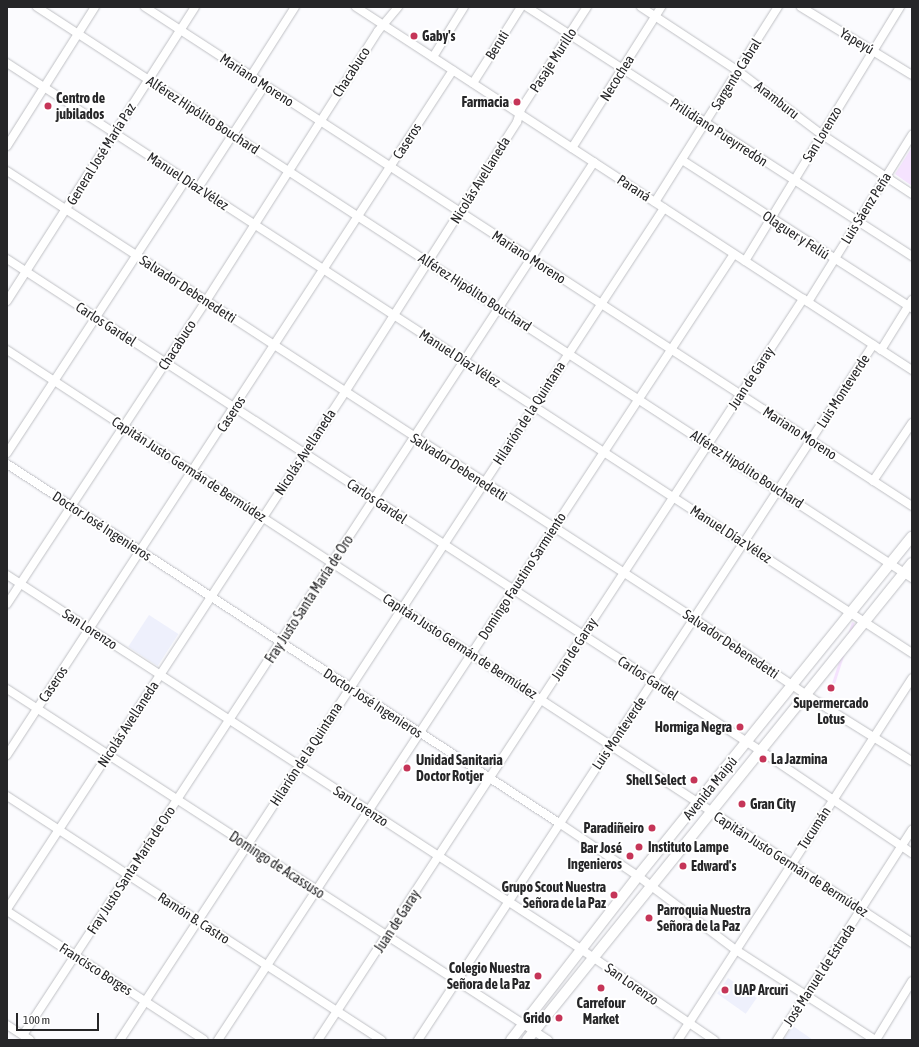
<!DOCTYPE html>
<meta charset="utf-8">
<style>
body{margin:0}
#map{position:relative;width:919px;height:1047px;overflow:hidden;background:#fbfbfe;font-family:"Asap Condensed",sans-serif}
div>[style]{position:absolute}
[style*='--x']{left:calc(var(--x)*1px);top:calc(var(--y)*1px);width:calc(var(--w)*1px);rotate:calc(var(--a)*1deg)}
.built>*{inset:0;background:#eef0fc;transform-origin:0 0}
.green>*{inset:0;background:#f5e3fe;transform-origin:0 0}
.roads{filter:drop-shadow(0 0 1px #bfc0c4) drop-shadow(0 0 1px #bfc0c4)}
.minor>*{height:8px;margin:-4px;padding:0 4px;transform-origin:4px;border-radius:4px;background:#fff}
.major>*{height:10px;margin:-5px;padding:0 5px;transform-origin:5px;border-radius:5px;background:#fff}
.dots>*{width:11px;height:11px;translate:-50% -50%;box-sizing:border-box;border:2px solid #fff;border-radius:50%}
span{translate:-50% -50%;white-space:nowrap;text-align:center;line-height:1.15;-webkit-text-stroke:4px #fff;paint-order:stroke}
.poi-label{font-size:14px;color:#262628;font-weight:700}
.left{translate:0 -50%;text-align:left}
.right{translate:-100% -50%;text-align:right}
.street-label{font-size:14px;color:#262628}
.frame{position:absolute;inset:0;border:8px solid #262628;pointer-events:none}
.scale{position:absolute;left:16px;top:1013px;width:83px;height:18px;box-sizing:border-box;border:2px solid #262628;border-top:0;padding-left:5px;font-size:12px;line-height:14px;white-space:nowrap;color:#262628;-webkit-text-stroke:3px #fff;paint-order:stroke}
</style>
<div id="map">
<div class="built">
<div style="left:149px;top:615px;width:35px;height:38px;rotate:33deg"></div>
<div style="left:728px;top:978px;width:35px;height:19px;rotate:35deg"></div>
<div style="clip-path:polygon(793px 1026px,813px 1040px,783px 1040px)"></div>
</div>
<div class="green">
<div style="clip-path:polygon(912px 147px,912px 186px,895px 174px)"></div>
<div style="left:852px;top:622px;width:3px;height:75px;rotate:18deg"></div>
</div>
<div class="roads">
<div class="minor">
<div style="--x:37;--y:7;--w:1045;--a:33.13"></div>
<div style="--x:145;--y:7;--w:915;--a:33.05"></div>
<div style="--x:356;--y:7;--w:664;--a:33.14"></div>
<div style="--x:527;--y:7;--w:459;--a:32.9"></div>
<div style="--x:641;--y:7;--w:116;--a:33.4"></div>
<div style="--x:738;--y:71;--w:104;--a:37.2"></div>
<div style="--x:821;--y:134;--w:109;--a:33.4"></div>
<div style="--x:801;--y:7;--w:130;--a:31.5"></div>
<div style="--x:433;--y:57;--w:59;--a:-58.2"></div>
<div style="--x:7;--y:63;--w:1080;--a:33.1"></div>
<div style="--x:251;--y:76;--w:82;--a:-57.5"></div>
<div style="--x:473;--y:83;--w:90;--a:-57.7"></div>
<div style="--x:7;--y:146;--w:165;--a:-57.7"></div>
<div style="--x:572;--y:148;--w:167;--a:-57.7"></div>
<div style="--x:682;--y:160;--w:274;--a:32.8"></div>
<div style="--x:7;--y:171;--w:814;--a:33.07"></div>
<div style="--x:689;--y:615;--w:148;--a:34.2"></div>
<div style="--x:811;--y:698;--w:119;--a:32"></div>
<div style="--x:198;--y:188;--w:123;--a:-57"></div>
<div style="--x:655;--y:202;--w:231;--a:-57.8"></div>
<div style="--x:7;--y:259;--w:908;--a:33.13"></div>
<div style="--x:767;--y:755;--w:175;--a:34.1"></div>
<div style="--x:745;--y:261;--w:298;--a:-58.6"></div>
<div style="--x:7;--y:301;--w:349;--a:-57.4"></div>
<div style="--x:808;--y:302;--w:197;--a:-58.1"></div>
<div style="--x:7;--y:350;--w:1082;--a:33.23"></div>
<div style="--x:881;--y:350;--w:59;--a:-58.2"></div>
<div style="--x:7;--y:453;--w:327;--a:-56.8"></div>
<div style="--x:7;--y:464;--w:658;--a:33.04"></div>
<div style="--x:559;--y:823;--w:95;--a:33.9"></div>
<div style="--x:638;--y:876;--w:123;--a:37.1"></div>
<div style="--x:736;--y:950;--w:166;--a:32.9"></div>
<div style="--x:873;--y:481;--w:70;--a:-56.1"></div>
<div style="--x:7;--y:575;--w:671;--a:33.07"></div>
<div style="--x:569;--y:941;--w:176;--a:34.3"></div>
<div style="--x:7;--y:604;--w:363;--a:-56.7"></div>
<div style="--x:206;--y:301;--w:320;--a:-57.5"></div>
<div style="--x:378;--y:31;--w:31;--a:-50"></div>
<div style="--x:7;--y:689;--w:645;--a:32.98"></div>
<div style="--x:7;--y:755;--w:817;--a:-56.93"></div>
<div style="--x:7;--y:796;--w:447;--a:33.1"></div>
<div style="--x:7;--y:909;--w:618;--a:-56.82"></div>
<div style="--x:345;--y:392;--w:320;--a:-57.5"></div>
<div style="--x:517;--y:122;--w:14;--a:-73"></div>
<div style="--x:521;--y:109;--w:121;--a:-57.1"></div>
<div style="--x:7;--y:911;--w:235;--a:33.2"></div>
<div style="--x:7;--y:1025;--w:27;--a:33"></div>
<div style="--x:23;--y:1035;--w:1043;--a:-56.81"></div>
<div style="--x:120;--y:1040;--w:994;--a:-56.82"></div>
<div style="--x:218;--y:1040;--w:940;--a:-56.72"></div>
<div style="--x:318;--y:1040;--w:886;--a:-56.79"></div>
<div style="--x:418;--y:1040;--w:831;--a:-56.79"></div>
<div style="--x:678;--y:1040;--w:431;--a:-57.1"></div>
<div style="--x:777;--y:1040;--w:250;--a:-57.3"></div>
<div style="--x:876;--y:1040;--w:69;--a:-58.6"></div>
</div>
<div class="major">
<div style="--x:511;--y:1040;--w:207;--a:-52.2"></div>
<div style="--x:638;--y:876;--w:436;--a:-51.1"></div>
<div style="--x:527;--y:1040;--w:613;--a:-51.09"></div>
</div>
</div>
<div class="dots">
<div style="left:414px;top:36px;background:#c53558"></div>
<div style="left:517px;top:102px;background:#c53558"></div>
<div style="left:48px;top:106px;background:#c53558"></div>
<div style="left:831px;top:688px;background:#c53558"></div>
<div style="left:740px;top:727px;background:#c53558"></div>
<div style="left:763px;top:759px;background:#c53558"></div>
<div style="left:407px;top:768px;background:#c53558"></div>
<div style="left:694px;top:780px;background:#c53558"></div>
<div style="left:742px;top:804px;background:#c53558"></div>
<div style="left:652px;top:828px;background:#c53558"></div>
<div style="left:639px;top:847px;background:#c53558"></div>
<div style="left:630px;top:856px;background:#c53558"></div>
<div style="left:683px;top:866px;background:#c53558"></div>
<div style="left:614px;top:895px;background:#c53558"></div>
<div style="left:649px;top:918px;background:#c53558"></div>
<div style="left:538px;top:976px;background:#c53558"></div>
<div style="left:601px;top:988px;background:#c53558"></div>
<div style="left:725px;top:990px;background:#c53558"></div>
<div style="left:559px;top:1018px;background:#c53558"></div>
</div>
<div class="poi-label">
<span class="left" style="left:422px;top:36px">Gaby's</span>
<span class="left" style="left:56px;top:106px">Centro de<br>jubilados</span>
<span class="right" style="left:509px;top:102px">Farmacia</span>
<span style="left:831px;top:711px">Supermercado<br>Lotus</span>
<span class="right" style="left:732px;top:727px">Hormiga Negra</span>
<span class="left" style="left:771px;top:759px">La Jazmina</span>
<span class="left" style="left:416px;top:768px">Unidad Sanitaria<br>Doctor Rotjer</span>
<span class="right" style="left:686px;top:780px">Shell Select</span>
<span class="left" style="left:750px;top:804px">Gran City</span>
<span class="right" style="left:644px;top:828px">Paradiñeiro</span>
<span class="left" style="left:648px;top:847px">Instituto Lampe</span>
<span class="right" style="left:622px;top:856px">Bar José<br>Ingenieros</span>
<span class="left" style="left:691px;top:866px">Edward's</span>
<span class="right" style="left:606px;top:895px">Grupo Scout Nuestra<br>Señora de la Paz</span>
<span class="left" style="left:657px;top:918px">Parroquia Nuestra<br>Señora de la Paz</span>
<span class="right" style="left:530px;top:976px">Colegio Nuestra<br>Señora de la Paz</span>
<span class="left" style="left:734px;top:990px">UAP Arcuri</span>
<span style="left:601px;top:1011px">Carrefour<br>Market</span>
<span class="right" style="left:551px;top:1018px">Grido</span>
</div>
<div class="street-label">
<span style="left:857px;top:41px;rotate:31deg">Yapeyú</span>
<span style="left:497px;top:45px;rotate:-58deg">Beruti</span>
<span style="left:553px;top:60px;rotate:-57deg">Pasaje Murillo</span>
<span style="left:351px;top:72px;rotate:-57deg">Chacabuco</span>
<span style="left:736px;top:74px;rotate:-58deg">Sargento Cabral</span>
<span style="left:617px;top:78px;rotate:-58deg">Necochea</span>
<span style="left:257px;top:80px;rotate:33deg">Mariano Moreno</span>
<span style="left:777px;top:100px;rotate:38deg">Aramburu</span>
<span style="left:203px;top:115px;rotate:33deg">Alférez Hipólito Bouchard</span>
<span style="left:719px;top:132px;rotate:33deg">Prilidiano Pueyrredón</span>
<span style="left:822px;top:134px;rotate:-59deg">San Lorenzo</span>
<span style="left:407px;top:141px;rotate:-57deg">Caseros</span>
<span style="left:101px;top:154px;rotate:-58deg">General José María Paz</span>
<span style="left:480px;top:180px;rotate:-58deg">Nicolás Avellaneda</span>
<span style="left:188px;top:181px;rotate:33deg">Manuel Díaz Vélez</span>
<span style="left:634px;top:188px;rotate:33deg">Paraná</span>
<span style="left:866px;top:208px;rotate:-58deg">Luis Sáenz Peña</span>
<span style="left:796px;top:235px;rotate:33deg">Olaguer y Feliú</span>
<span style="left:529px;top:257px;rotate:33deg">Mariano Moreno</span>
<span style="left:188px;top:289px;rotate:33deg">Salvador Debenedetti</span>
<span style="left:475px;top:292px;rotate:33deg">Alférez Hipólito Bouchard</span>
<span style="left:106px;top:324px;rotate:33deg">Carlos Gardel</span>
<span style="left:177px;top:345px;rotate:-57deg">Chacabuco</span>
<span style="left:460px;top:358px;rotate:33deg">Manuel Díaz Vélez</span>
<span style="left:751px;top:378px;rotate:-57deg">Juan de Garay</span>
<span style="left:843px;top:391px;rotate:-57deg">Luis Monteverde</span>
<span style="left:529px;top:413px;rotate:-57deg">Hilarión de la Quintana</span>
<span style="left:231px;top:414px;rotate:-57deg">Caseros</span>
<span style="left:800px;top:433px;rotate:33deg">Mariano Moreno</span>
<span style="left:305px;top:452px;rotate:-57deg">Nicolás Avellaneda</span>
<span style="left:459px;top:467px;rotate:33deg">Salvador Debenedetti</span>
<span style="left:189px;top:469px;rotate:33deg">Capitán Justo Germán de Bermúdez</span>
<span style="left:747px;top:469px;rotate:33deg">Alférez Hipólito Bouchard</span>
<span style="left:377px;top:501px;rotate:34deg">Carlos Gardel</span>
<span style="left:102px;top:526px;rotate:33deg">Doctor José Ingenieros</span>
<span style="left:731px;top:534px;rotate:33deg">Manuel Díaz Vélez</span>
<span style="left:522px;top:576px;rotate:-57deg">Domingo Faustino Sarmiento</span>
<span style="left:309px;top:599px;rotate:-57deg">Fray Justo Santa María de Oro</span>
<span style="left:90px;top:629px;rotate:33deg">San Lorenzo</span>
<span style="left:731px;top:644px;rotate:34deg">Salvador Debenedetti</span>
<span style="left:460px;top:646px;rotate:33deg">Capitán Justo Germán de Bermúdez</span>
<span style="left:574px;top:649px;rotate:-57deg">Juan de Garay</span>
<span style="left:648px;top:678px;rotate:33deg">Carlos Gardel</span>
<span style="left:53px;top:684px;rotate:-56deg">Caseros</span>
<span style="left:373px;top:703px;rotate:33deg">Doctor José Ingenieros</span>
<span style="left:128px;top:724px;rotate:-57deg">Nicolás Avellaneda</span>
<span style="left:619px;top:733px;rotate:-56deg">Luis Monteverde</span>
<span style="left:306px;top:754px;rotate:-57deg">Hilarión de la Quintana</span>
<span style="left:710px;top:788px;rotate:-51deg">Avenida Maipú</span>
<span style="left:361px;top:806px;rotate:33deg">San Lorenzo</span>
<span style="left:814px;top:828px;rotate:-57deg">Tucumán</span>
<span style="left:791px;top:864px;rotate:33deg">Capitán Justo Germán de Bermúdez</span>
<span style="left:277px;top:865px;rotate:33deg">Domingo de Acassuso</span>
<span style="left:131px;top:870px;rotate:-57deg">Fray Justo Santa María de Oro</span>
<span style="left:194px;top:918px;rotate:33deg">Ramón B. Castro</span>
<span style="left:397px;top:921px;rotate:-57deg">Juan de Garay</span>
<span style="left:96px;top:969px;rotate:33deg">Francisco Borges</span>
<span style="left:819px;top:975px;rotate:-57deg">José Manuel de Estrada</span>
<span style="left:632px;top:984px;rotate:35deg">San Lorenzo</span>
</div>
<div class="frame"></div>
<div class="scale">100 m</div>
</div>
